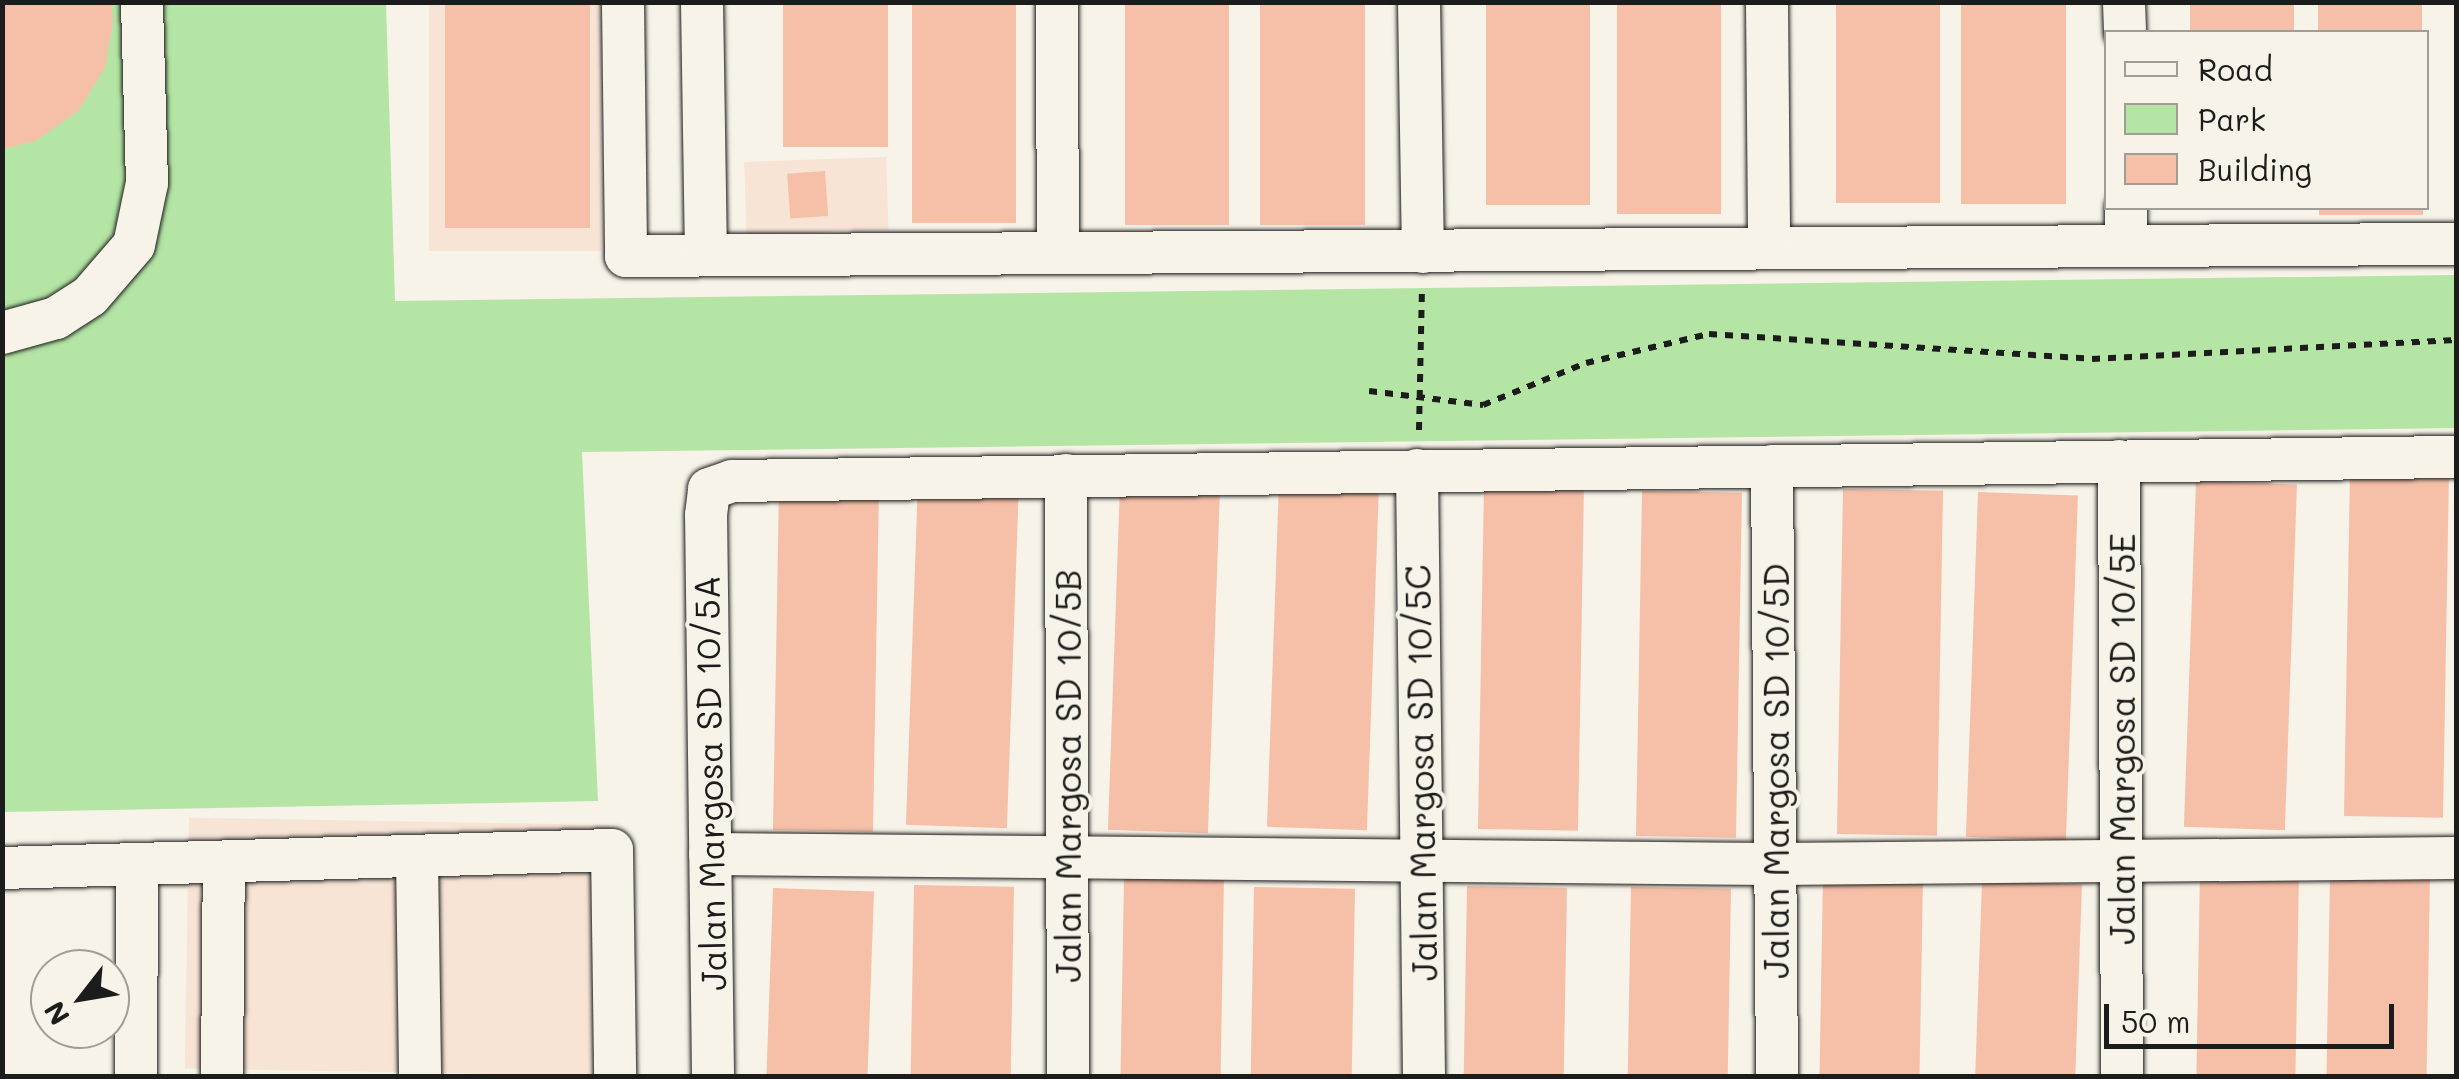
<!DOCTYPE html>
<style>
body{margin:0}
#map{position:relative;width:2459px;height:1079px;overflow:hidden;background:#f7f3e8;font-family:Mali,sans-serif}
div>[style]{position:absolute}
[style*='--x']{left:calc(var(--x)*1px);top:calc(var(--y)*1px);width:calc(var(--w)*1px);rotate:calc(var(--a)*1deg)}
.built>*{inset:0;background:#f7e4d5;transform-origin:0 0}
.green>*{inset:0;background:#b4e5a5}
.building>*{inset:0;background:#f6c0a8;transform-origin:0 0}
.path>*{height:6px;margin-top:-3px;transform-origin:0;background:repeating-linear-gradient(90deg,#1c1c1c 0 8px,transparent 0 16px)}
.roads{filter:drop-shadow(0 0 2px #1c1c1c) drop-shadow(0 0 2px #1c1c1c)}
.minor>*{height:42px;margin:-21px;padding:0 21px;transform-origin:21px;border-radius:21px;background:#f7f3e8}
span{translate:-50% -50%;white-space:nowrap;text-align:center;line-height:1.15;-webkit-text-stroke:8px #f7f3e8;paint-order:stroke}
.street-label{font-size:35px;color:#1c1c1c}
.frame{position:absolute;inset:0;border:5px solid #1c1c1c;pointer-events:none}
.legend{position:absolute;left:2104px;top:30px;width:325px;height:180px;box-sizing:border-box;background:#f7f3e8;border:2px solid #9f9d96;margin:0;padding:12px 18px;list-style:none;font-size:30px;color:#1c1c1c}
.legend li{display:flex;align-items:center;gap:20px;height:50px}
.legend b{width:50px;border:2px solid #9f9d96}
.north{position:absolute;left:30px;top:949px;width:100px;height:100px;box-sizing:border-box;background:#f7f3e8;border:2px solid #9f9d96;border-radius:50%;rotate:239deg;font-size:28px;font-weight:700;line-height:40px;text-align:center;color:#1c1c1c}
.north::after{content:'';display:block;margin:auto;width:35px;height:45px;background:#1c1c1c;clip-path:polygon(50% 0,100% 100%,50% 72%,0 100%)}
.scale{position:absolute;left:2104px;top:1004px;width:290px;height:45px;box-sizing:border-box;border:5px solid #1c1c1c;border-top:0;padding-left:12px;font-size:30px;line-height:35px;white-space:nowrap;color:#1c1c1c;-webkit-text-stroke:8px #f7f3e8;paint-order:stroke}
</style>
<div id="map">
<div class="built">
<div style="left:429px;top:3px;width:172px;height:248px"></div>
<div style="left:886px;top:157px;width:73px;height:142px;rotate:88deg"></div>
<div style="left:610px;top:825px;width:251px;height:421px;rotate:91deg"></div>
</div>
<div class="green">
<div style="clip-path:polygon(2px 3px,386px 3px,395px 301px,2456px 275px,2456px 428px,582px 452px,598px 801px,3px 812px)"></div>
</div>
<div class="building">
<div style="clip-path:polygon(2px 2px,111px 2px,113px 22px,105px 67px,79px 110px,35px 141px,2px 149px)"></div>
<div style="left:445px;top:2px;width:145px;height:226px"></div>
<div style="left:783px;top:2px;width:105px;height:145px"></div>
<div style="left:912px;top:2px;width:104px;height:221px"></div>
<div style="left:1125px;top:2px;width:104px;height:223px"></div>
<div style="left:1260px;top:2px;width:105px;height:223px"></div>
<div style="left:1486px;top:2px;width:104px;height:203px"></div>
<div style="left:1617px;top:2px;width:104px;height:212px"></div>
<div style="left:1836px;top:2px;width:104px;height:201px"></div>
<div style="left:1961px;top:2px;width:105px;height:202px"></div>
<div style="left:2190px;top:2px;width:104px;height:30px"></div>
<div style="left:2318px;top:2px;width:104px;height:30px"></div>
<div style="left:825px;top:171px;width:45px;height:38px;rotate:86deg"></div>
<div style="left:2319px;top:208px;width:104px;height:7px"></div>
<div style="left:2350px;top:471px;width:99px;height:345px;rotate:1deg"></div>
<div style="left:918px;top:480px;width:101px;height:345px;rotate:2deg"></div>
<div style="left:2196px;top:481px;width:101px;height:346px;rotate:2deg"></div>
<div style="left:1279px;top:482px;width:100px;height:345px;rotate:2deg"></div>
<div style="left:1484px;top:484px;width:100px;height:345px;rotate:1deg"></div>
<div style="left:1120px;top:485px;width:100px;height:345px;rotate:2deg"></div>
<div style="left:779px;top:486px;width:100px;height:344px;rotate:1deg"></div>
<div style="left:1843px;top:489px;width:100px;height:345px;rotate:1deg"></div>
<div style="left:1642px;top:491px;width:100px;height:345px;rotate:1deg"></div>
<div style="left:1978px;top:492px;width:100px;height:345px;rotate:2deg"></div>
<div style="left:2200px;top:871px;width:99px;height:205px;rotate:1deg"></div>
<div style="left:1823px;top:875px;width:100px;height:201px;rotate:1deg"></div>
<div style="left:2330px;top:875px;width:100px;height:201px;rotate:1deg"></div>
<div style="left:1124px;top:877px;width:100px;height:199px;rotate:1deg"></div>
<div style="left:1982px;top:881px;width:100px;height:195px;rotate:2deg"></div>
<div style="left:914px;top:885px;width:100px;height:191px;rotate:1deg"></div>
<div style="left:1467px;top:886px;width:100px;height:190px;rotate:1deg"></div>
<div style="left:1254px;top:887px;width:101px;height:189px;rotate:1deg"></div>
<div style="left:1631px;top:887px;width:100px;height:189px;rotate:1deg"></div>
<div style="left:773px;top:888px;width:101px;height:188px;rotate:2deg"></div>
</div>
<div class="path">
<div style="--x:1369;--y:391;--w:115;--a:7"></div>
<div style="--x:1483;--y:405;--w:111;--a:-22.2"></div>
<div style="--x:1586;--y:363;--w:126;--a:-13.3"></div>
<div style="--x:1709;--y:334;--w:384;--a:3.7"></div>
<div style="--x:2092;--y:359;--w:364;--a:-3"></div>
<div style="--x:1419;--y:430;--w:142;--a:-88.8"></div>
</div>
<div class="roads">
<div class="minor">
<div style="--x:623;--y:2;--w:254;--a:89.3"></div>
<div style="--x:626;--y:256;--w:1830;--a:-0.38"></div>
<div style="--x:702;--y:2;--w:252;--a:89.1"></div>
<div style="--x:1057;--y:2;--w:251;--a:89.8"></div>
<div style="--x:1419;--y:2;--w:250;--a:89.1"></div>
<div style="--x:1767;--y:2;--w:246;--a:89.5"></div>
<div style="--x:2124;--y:2;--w:30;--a:88"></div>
<div style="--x:2126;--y:208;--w:38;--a:90"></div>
<div style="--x:2;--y:333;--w:56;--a:-15.5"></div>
<div style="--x:56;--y:318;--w:40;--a:-32.9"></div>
<div style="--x:90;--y:296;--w:67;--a:-49.2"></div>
<div style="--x:134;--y:245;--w:63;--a:-78.2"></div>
<div style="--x:147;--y:183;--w:181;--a:-91.6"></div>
<div style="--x:2119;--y:461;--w:615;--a:89.72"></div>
<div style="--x:1772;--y:466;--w:610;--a:89.53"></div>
<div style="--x:1417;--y:470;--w:606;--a:89.34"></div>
<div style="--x:1066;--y:475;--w:601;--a:89.81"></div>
<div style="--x:710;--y:854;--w:1065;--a:0.54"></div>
<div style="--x:1775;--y:864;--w:681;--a:-0.5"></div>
<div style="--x:417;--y:857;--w:219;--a:89.2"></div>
<div style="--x:2;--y:868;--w:610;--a:-1.69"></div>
<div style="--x:612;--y:850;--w:226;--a:89.2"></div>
<div style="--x:136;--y:1076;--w:210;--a:-89.7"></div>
<div style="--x:222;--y:1076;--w:212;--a:-89.5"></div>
<div style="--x:713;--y:1076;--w:561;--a:-90.71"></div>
<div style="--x:706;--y:515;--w:26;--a:-83"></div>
<div style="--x:709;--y:489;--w:24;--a:-19"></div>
<div style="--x:732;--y:481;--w:1724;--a:-0.8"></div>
</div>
</div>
<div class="street-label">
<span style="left:2121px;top:739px;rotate:-90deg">Jalan Margosa SD 10/5E</span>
<span style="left:1775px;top:771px;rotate:-90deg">Jalan Margosa SD 10/5D</span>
<span style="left:1420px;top:773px;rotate:-91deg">Jalan Margosa SD 10/5C</span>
<span style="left:1067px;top:776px;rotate:-90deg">Jalan Margosa SD 10/5B</span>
<span style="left:709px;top:783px;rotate:-91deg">Jalan Margosa SD 10/5A</span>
</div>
<div class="frame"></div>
<ul class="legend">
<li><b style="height:12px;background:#f7f3e8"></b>Road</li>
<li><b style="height:28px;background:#b4e5a5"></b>Park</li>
<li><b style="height:28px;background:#f6c0a8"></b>Building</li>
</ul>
<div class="north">N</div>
<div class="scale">50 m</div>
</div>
